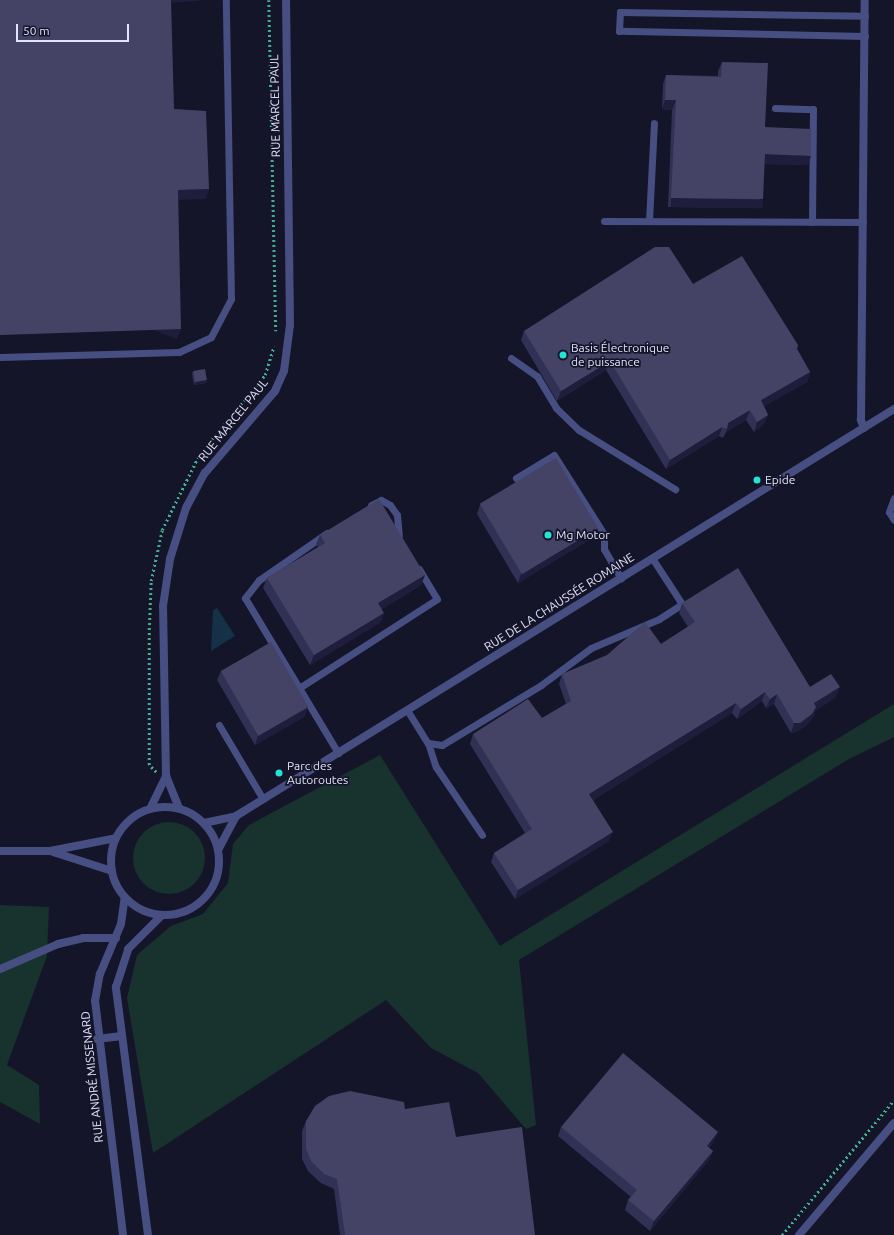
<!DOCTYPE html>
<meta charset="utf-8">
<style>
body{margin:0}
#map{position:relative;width:894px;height:1235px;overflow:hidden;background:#141529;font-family:Ubuntu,sans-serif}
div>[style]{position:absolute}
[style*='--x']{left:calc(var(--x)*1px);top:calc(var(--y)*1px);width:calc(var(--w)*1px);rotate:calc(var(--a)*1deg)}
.green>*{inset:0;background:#18322d}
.round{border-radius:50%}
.water>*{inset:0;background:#153147}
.path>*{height:2.5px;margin-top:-1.25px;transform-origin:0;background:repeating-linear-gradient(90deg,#41ae94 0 2px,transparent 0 5px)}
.service>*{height:7px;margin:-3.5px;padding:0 3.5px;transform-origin:3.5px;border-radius:3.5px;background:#464e82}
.minor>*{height:8px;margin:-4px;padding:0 4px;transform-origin:4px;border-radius:4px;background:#464e82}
.tertiary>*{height:8px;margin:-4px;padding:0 4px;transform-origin:4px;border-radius:4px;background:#464e82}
.tertiary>.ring{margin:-4px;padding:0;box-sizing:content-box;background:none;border:8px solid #464e82;border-radius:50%}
.wall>*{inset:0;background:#313055}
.shaded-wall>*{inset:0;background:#1e1d3c;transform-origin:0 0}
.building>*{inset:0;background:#444366;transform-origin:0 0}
.dots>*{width:11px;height:11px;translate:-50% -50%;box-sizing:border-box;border:2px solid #141529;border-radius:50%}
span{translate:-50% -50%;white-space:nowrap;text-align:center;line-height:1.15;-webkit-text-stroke:3.5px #141529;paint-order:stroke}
.street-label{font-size:12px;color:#e1e2fb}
.poi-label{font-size:12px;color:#e1e2fb}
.left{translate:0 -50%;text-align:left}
.scale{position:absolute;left:16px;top:24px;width:113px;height:18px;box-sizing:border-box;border:2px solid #e1e2fb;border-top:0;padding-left:5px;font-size:12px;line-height:14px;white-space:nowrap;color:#e1e2fb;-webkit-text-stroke:3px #141529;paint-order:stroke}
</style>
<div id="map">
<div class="green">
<div style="clip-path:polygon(894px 704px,894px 737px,849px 759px,519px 960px,536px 1125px,526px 1129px,478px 1073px,431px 1048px,386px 1000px,153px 1153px,127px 998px,137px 955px,171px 926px,203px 914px,228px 883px,233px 844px,249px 825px,380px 755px,500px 946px)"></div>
<div class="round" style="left:133px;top:822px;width:72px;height:72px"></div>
<div style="clip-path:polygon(0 905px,49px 907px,47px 956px,7px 1065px,39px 1085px,40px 1124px,0 1102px)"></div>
</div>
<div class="water">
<div style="clip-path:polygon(217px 608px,235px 636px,211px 651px,213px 610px)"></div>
</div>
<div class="path">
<div style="--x:269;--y:0;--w:331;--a:88.8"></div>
<div style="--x:156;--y:772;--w:10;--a:-135"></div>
<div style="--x:149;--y:765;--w:135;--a:-90"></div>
<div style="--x:149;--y:630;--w:49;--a:-87.7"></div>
<div style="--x:151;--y:581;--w:52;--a:-77.8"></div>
<div style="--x:162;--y:530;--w:84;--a:-63.7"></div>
<div style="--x:199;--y:455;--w:104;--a:-50.5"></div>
<div style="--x:265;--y:375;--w:30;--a:-73"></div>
<div style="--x:782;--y:1235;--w:175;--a:-50.3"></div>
</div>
<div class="service">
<div style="--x:865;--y:36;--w:246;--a:-178.8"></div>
<div style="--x:619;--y:31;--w:19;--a:-87"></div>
<div style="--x:620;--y:12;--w:245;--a:0.9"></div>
<div style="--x:775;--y:108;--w:38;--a:2"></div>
<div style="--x:813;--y:109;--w:113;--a:90.5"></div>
<div style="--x:604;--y:221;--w:259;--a:0.2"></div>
<div style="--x:649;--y:221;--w:98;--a:-87.1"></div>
<div style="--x:0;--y:357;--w:179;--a:-1.6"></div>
<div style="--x:179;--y:352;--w:35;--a:-25"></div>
<div style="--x:211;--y:337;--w:43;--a:-62.2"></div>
<div style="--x:231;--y:299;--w:299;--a:-91"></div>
<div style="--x:511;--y:358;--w:32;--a:35"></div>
<div style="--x:537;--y:376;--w:37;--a:59"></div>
<div style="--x:556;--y:408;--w:32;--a:44"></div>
<div style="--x:579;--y:430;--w:113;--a:31.6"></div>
<div style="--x:516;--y:478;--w:44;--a:-31.2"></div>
<div style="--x:554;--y:455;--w:93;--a:57.7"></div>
<div style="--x:604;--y:534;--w:15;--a:90"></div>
<div style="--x:604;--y:549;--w:34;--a:60"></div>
<div style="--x:894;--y:498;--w:15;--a:110"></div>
<div style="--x:889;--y:512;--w:9;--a:58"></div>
<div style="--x:371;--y:505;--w:11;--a:-27"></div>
<div style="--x:381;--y:500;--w:10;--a:29"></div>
<div style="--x:390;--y:505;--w:12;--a:55"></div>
<div style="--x:397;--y:515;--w:21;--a:85"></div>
<div style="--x:327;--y:533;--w:83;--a:145.3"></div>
<div style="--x:259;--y:580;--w:23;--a:128"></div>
<div style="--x:245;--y:598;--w:181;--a:59"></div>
<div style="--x:299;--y:688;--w:164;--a:-32.8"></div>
<div style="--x:437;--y:599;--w:35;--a:-121"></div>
<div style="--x:407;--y:710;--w:39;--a:58"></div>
<div style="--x:428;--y:743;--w:25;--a:72"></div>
<div style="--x:436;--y:767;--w:82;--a:55.9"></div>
<div style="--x:219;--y:725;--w:86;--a:59.3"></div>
<div style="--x:428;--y:743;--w:14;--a:8"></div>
<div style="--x:442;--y:745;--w:116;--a:-31.2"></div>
<div style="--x:541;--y:685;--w:62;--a:-36.5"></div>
<div style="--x:591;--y:648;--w:74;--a:-23.1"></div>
<div style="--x:659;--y:619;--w:27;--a:-33"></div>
<div style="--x:682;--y:604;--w:55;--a:-123.1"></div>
</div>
<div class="minor">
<div style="--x:864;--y:428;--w:9;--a:-111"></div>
<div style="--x:861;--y:420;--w:420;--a:-89.5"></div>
<div style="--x:179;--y:808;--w:35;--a:-112"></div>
<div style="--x:166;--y:776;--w:170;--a:-91"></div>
<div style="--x:163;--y:606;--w:48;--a:-81.5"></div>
<div style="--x:170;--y:559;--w:53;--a:-72.6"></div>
<div style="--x:186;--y:508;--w:40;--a:-62"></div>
<div style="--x:205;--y:473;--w:108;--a:-49.5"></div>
<div style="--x:275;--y:391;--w:22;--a:-66"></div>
<div style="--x:284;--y:371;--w:46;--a:-82.6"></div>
<div style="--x:290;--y:325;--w:325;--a:-90.7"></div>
<div style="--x:150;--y:809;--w:37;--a:-64"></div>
<div style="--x:0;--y:969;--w:63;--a:-23.3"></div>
<div style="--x:58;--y:944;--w:26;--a:-13"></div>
<div style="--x:83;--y:938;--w:33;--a:0"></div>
<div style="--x:799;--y:1235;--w:147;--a:-49.7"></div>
</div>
<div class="tertiary">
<div class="ring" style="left:111px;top:807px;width:100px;height:100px"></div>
<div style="--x:204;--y:823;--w:33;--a:-12"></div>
<div style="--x:236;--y:816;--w:774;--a:-31.74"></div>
<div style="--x:218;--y:850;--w:38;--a:-62"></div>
<div style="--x:0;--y:851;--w:50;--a:0"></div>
<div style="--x:50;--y:851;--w:67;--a:-11.1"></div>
<div style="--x:53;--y:852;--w:62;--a:17.9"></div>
<div style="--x:97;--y:1039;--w:25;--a:-7"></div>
<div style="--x:123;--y:1235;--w:236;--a:-96.8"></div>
<div style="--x:95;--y:1001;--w:27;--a:-80"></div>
<div style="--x:100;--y:974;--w:54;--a:-67.2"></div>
<div style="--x:121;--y:924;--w:27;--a:-82"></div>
<div style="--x:148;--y:1235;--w:250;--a:-97.4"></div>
<div style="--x:116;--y:987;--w:40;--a:-72"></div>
<div style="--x:128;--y:949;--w:48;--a:-45"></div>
</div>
<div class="wall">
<div style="clip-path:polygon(722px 62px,765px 127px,808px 165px,764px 164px,759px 208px,668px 207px,672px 110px,662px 109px,663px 84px,666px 75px,718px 76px,718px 71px)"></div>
<div style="clip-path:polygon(693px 284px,797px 349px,810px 372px,807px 382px,764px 406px,768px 415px,764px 424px,754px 432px,746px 420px,726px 432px,723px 438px,719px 436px,666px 469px,606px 370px,557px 401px,521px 340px,524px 331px)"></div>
<div style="clip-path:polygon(193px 371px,207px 380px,206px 383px,194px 385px,192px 374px)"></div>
<div style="clip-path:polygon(480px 505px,594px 537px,518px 583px,477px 514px)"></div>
<div style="clip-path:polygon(320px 535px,425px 575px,421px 585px,382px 609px,381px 622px,310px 665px,263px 588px,267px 578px,318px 547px,316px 544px)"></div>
<div style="clip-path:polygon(682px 603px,810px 687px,836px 697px,816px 710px,813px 717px,808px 724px,796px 732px,791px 733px,774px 704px,766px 708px,762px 701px,737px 719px,732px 713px,593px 800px,609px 841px,515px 899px,491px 862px,494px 853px,525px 833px,470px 744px,473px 734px,542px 718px,566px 704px,559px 684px,562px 674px,661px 644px,688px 627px,679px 613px)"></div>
<div style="clip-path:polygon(221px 671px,308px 707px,304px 717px,255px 745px,217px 680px)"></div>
<div style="clip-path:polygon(405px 1109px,456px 1137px,535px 1235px,340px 1235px,334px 1189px,321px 1183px,308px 1171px,302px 1159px,302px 1131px,306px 1121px)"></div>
<div style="clip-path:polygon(561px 1127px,714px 1141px,709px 1148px,713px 1151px,709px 1160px,650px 1231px,625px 1210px,628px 1200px,631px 1197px,558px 1136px)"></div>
</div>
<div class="shaded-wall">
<div style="clip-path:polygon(169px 0,199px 0,199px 1px,167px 3px)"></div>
<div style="clip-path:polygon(665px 100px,676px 100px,672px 110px,662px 109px)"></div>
<div style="clip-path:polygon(765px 154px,811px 156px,808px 165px,761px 164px)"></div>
<div style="clip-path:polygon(209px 189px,206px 199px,174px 200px,178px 190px)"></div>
<div style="left:671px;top:198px;width:92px;height:9px;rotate:1deg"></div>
<div style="left:181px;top:329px;width:11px;height:181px;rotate:112deg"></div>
<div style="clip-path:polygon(610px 361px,606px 370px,557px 401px,561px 391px)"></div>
<div style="clip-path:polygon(810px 372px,807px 382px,758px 410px,761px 400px)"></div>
<div style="clip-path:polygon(207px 380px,206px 383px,194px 385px,195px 382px)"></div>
<div style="clip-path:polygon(750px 410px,746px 420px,726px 432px,728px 423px)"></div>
<div style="clip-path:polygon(768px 415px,764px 424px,754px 432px,757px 422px)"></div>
<div style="clip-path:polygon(722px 427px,719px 436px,666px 469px,670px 460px)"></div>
<div style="clip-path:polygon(598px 528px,594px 537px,518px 583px,521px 574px)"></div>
<div style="clip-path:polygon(425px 575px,421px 585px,375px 613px,378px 603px)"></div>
<div style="clip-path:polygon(384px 613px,381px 622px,310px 665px,314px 655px)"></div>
<div style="clip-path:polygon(840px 687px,836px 697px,816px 710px,813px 717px,808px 724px,796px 732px,791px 733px,794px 723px,814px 703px)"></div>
<div style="clip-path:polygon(765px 692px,762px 701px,737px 719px,741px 709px)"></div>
<div style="clip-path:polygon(777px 694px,774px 704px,766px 708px,770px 699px)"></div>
<div style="clip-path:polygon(736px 703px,732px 713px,586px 804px,589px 794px)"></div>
<div style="clip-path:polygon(308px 707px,304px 717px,255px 745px,258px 735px)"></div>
<div style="clip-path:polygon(613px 832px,609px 841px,515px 899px,518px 890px)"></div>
<div style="clip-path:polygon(718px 1132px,714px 1141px,703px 1155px,707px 1146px)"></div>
<div style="clip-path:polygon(713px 1151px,709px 1160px,650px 1231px,654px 1221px)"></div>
</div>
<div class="building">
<div style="clip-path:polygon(0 0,171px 0,174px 109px,206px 111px,209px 189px,178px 190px,181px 329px,0 335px)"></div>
<div style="clip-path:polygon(722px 62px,768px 63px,765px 127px,811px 129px,811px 156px,765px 154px,763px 199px,671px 198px,676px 100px,665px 100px,666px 75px,721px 77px)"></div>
<div style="clip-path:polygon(655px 247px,669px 247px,693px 284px,742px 256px,798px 345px,797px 349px,810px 372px,761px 400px,768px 415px,757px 422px,750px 410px,728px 423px,727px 429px,722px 427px,670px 460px,610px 361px,561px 391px,524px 331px)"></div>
<div style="left:205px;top:369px;width:11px;height:12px;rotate:80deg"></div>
<div style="left:556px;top:458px;width:82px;height:89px;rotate:59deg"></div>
<div style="clip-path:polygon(379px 499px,425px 575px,378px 603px,384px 613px,314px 655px,267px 578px,325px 543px,320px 535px)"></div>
<div style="clip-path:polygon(738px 568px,810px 687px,831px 674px,840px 687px,814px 703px,816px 707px,812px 714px,800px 723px,794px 723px,777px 694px,770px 699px,765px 692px,741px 709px,736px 703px,589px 794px,613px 832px,518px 890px,494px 853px,532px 829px,473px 734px,528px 699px,542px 718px,571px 701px,562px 674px,607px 655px,645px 622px,661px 644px,695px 622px,682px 603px)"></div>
<div style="left:271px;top:642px;width:75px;height:58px;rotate:60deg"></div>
<div style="clip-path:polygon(623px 1053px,718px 1132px,707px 1146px,713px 1151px,654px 1221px,628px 1200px,637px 1190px,561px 1127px)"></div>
<div style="clip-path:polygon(350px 1091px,404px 1102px,405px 1109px,449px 1102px,456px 1137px,522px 1127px,535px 1235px,345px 1235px,337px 1179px,324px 1174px,311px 1161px,306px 1149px,306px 1121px,315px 1106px,329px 1096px)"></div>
</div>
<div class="dots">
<div style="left:563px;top:355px;background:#25e3d3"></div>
<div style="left:757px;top:480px;background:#25e3d3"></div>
<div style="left:548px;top:535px;background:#25e3d3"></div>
<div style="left:279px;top:773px;background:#25e3d3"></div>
</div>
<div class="street-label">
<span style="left:275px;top:106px;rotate:-91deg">RUE MARCEL PAUL</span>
<span style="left:233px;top:420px;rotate:-51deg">RUE MARCEL PAUL</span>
<span style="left:559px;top:602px;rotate:-32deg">RUE DE LA CHAUSSÉE ROMAINE</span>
<span style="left:92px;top:1077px;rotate:-96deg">RUE ANDRÉ MISSENARD</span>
</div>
<div class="poi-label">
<span class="left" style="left:571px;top:355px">Basis Électronique<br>de puissance</span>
<span class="left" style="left:765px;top:480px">Epide</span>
<span class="left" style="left:556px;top:535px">Mg Motor</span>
<span class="left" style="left:287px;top:773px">Parc des<br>Autoroutes</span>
</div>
<div class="scale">50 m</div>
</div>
